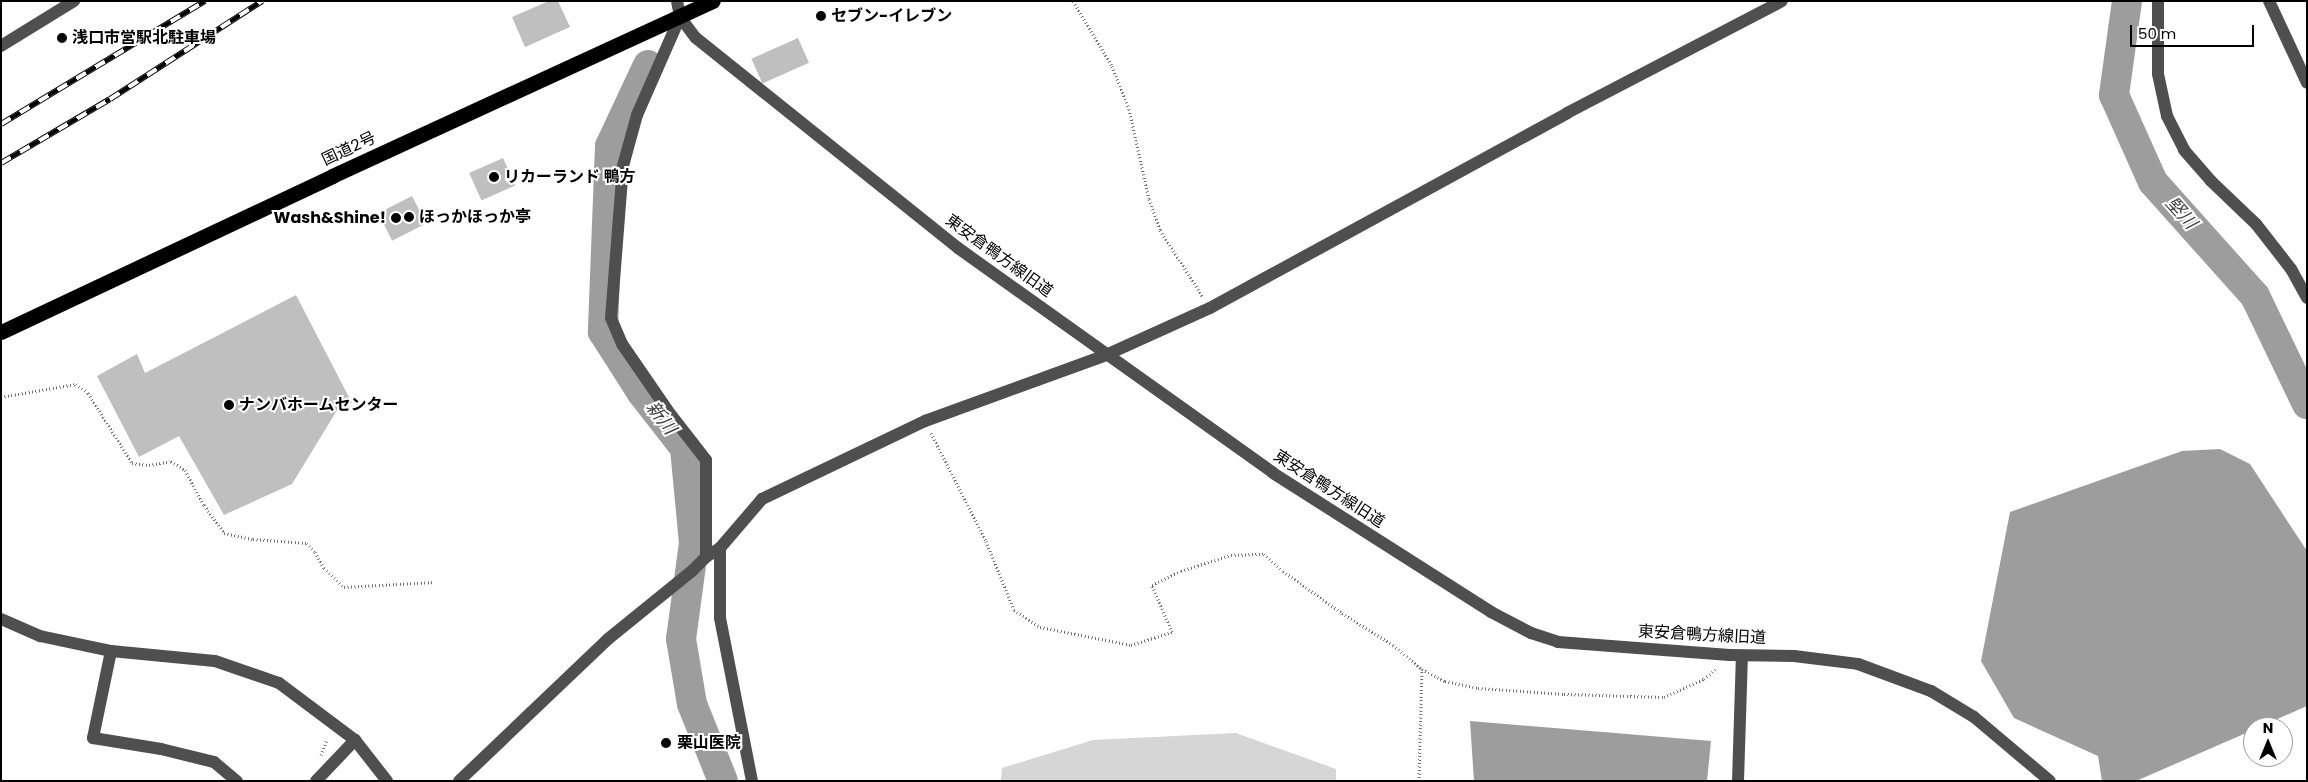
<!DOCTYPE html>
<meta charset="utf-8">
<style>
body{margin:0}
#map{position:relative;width:2308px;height:782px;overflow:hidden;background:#fff;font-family:Poppins,"Noto Sans JP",sans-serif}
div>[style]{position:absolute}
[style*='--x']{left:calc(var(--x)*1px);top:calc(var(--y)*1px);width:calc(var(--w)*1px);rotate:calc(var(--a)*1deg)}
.green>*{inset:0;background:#d6d6d6}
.water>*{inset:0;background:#9d9d9d}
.river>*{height:30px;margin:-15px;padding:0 15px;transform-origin:15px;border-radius:15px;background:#9d9d9d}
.building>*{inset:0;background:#bfbfbf;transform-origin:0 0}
.path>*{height:3px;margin-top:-1.5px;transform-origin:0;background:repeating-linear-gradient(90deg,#717171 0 1px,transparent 0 3.5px)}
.minor>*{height:12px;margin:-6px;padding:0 6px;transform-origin:6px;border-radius:6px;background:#4f4f4f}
.highway>*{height:15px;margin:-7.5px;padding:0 7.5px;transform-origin:7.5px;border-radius:7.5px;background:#000}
.rail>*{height:5.5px;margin-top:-2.75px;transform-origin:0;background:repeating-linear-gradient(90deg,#fff 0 11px,#000 0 22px);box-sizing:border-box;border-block:1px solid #000}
.dots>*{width:14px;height:14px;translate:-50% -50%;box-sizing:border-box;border:2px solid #fff;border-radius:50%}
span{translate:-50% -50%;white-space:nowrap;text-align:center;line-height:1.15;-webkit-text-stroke:4px #fff;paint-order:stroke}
.poi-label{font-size:16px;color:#000;font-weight:700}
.left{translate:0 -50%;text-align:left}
.right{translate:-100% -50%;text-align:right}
.street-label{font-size:16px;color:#000}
.water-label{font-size:18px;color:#3e3e3e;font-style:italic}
.frame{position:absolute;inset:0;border:2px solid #000;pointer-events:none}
.north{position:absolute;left:2243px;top:717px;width:50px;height:50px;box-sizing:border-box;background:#fff;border:1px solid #999;border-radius:50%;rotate:0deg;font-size:14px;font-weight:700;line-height:20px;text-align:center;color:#000}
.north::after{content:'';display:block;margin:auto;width:18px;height:22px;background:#000;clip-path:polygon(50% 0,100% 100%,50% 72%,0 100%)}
.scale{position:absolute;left:2130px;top:25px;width:124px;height:22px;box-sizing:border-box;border:2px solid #000;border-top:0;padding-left:6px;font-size:15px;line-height:18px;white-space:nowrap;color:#000;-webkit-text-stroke:4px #fff;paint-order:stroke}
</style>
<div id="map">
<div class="green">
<div style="clip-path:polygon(1236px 733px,1336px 769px,1336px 781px,1001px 781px,1002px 768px,1093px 740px)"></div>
</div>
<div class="water">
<div style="clip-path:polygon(2220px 449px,2250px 464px,2307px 551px,2307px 706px,2259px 727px,2253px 727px,2253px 730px,2136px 781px,2102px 781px,2098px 756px,2014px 718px,1981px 661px,2010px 512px,2182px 451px)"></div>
<div style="clip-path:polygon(1470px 721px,1711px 741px,1707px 781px,1474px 781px)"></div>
</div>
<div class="river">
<div style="--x:2127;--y:1;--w:95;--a:97.9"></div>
<div style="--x:2114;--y:95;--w:95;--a:65.9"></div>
<div style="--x:2153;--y:182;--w:153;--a:48.2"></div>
<div style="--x:2255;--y:296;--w:120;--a:64.3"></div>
<div style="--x:648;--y:65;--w:89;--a:115.1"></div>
<div style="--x:610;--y:146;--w:186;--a:92.2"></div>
<div style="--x:603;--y:332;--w:72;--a:57.4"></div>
<div style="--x:642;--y:393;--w:70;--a:52"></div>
<div style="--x:685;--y:448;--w:95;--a:84.6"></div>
<div style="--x:694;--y:543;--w:97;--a:97.7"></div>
<div style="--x:681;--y:639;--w:66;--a:80.4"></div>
<div style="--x:692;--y:704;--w:83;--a:68.1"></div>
</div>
<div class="building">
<div style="clip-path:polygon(549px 1px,558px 1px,570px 27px,525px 47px,512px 17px)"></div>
<div style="left:798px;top:38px;width:27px;height:51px;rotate:66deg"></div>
<div style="left:503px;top:158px;width:30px;height:37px;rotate:66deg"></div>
<div style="left:412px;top:196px;width:31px;height:38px;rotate:63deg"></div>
<div style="clip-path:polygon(296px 295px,352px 403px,339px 407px,292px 484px,224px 515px,179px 436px,139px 457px,97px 376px,137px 354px,145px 373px)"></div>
</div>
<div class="path">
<div style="--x:1073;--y:1;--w:76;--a:59"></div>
<div style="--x:1112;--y:66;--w:46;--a:68.4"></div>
<div style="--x:1129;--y:109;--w:92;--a:77.5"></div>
<div style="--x:1149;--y:199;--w:33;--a:70"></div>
<div style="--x:1160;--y:230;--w:80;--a:57.3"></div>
<div style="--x:1;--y:397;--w:76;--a:-9.8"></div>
<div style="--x:76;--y:384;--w:15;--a:37"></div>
<div style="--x:88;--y:393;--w:83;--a:57.8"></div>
<div style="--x:132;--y:463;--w:17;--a:7"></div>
<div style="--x:149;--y:465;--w:22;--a:-10"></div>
<div style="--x:171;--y:461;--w:17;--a:33"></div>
<div style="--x:185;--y:470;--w:40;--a:62"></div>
<div style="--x:204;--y:505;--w:34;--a:54"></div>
<div style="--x:224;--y:533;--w:30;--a:12"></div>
<div style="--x:253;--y:539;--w:54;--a:4.2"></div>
<div style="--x:307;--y:543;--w:12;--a:48"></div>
<div style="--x:315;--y:552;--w:18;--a:61"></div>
<div style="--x:324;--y:568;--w:28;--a:44"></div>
<div style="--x:344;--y:587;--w:91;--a:-3.1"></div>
<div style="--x:931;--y:433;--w:121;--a:63"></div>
<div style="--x:986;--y:541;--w:74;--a:67.9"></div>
<div style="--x:1014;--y:610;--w:31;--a:33"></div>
<div style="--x:1040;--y:627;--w:93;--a:11.2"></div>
<div style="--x:1131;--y:645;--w:43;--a:-17.6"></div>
<div style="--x:1172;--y:632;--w:51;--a:-113.1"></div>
<div style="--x:1152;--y:585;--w:32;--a:-26"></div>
<div style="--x:1181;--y:571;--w:52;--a:-17.7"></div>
<div style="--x:1231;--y:555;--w:33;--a:-2"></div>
<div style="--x:1264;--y:554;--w:25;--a:42"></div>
<div style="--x:1283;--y:571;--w:72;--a:35.4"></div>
<div style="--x:1342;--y:613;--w:60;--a:32.1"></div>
<div style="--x:1393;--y:645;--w:38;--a:40"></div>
<div style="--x:1422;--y:669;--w:26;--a:28"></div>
<div style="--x:1445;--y:681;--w:34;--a:12"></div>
<div style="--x:1478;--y:688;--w:86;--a:4"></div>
<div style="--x:1564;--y:694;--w:100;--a:1.7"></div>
<div style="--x:1664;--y:697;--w:44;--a:-24.2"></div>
<div style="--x:1704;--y:679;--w:17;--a:-40"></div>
<div style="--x:321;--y:755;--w:17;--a:-69"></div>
<div style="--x:1419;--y:781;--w:112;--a:-88.5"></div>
</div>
<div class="minor">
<div style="--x:677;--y:1;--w:16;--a:79"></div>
<div style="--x:680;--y:17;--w:107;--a:113.7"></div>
<div style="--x:637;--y:115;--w:53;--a:105.4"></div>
<div style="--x:623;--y:166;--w:152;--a:94.5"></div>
<div style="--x:611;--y:318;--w:28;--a:67"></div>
<div style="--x:622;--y:344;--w:86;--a:55.4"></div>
<div style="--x:671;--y:415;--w:57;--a:52.1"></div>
<div style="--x:706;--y:460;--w:97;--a:90"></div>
<div style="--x:2158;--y:1;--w:73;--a:90"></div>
<div style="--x:2158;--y:74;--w:43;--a:77.9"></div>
<div style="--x:2167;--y:116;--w:38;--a:63"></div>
<div style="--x:2184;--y:150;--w:41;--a:48.9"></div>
<div style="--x:2211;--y:181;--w:62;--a:43.7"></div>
<div style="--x:2256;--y:224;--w:57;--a:52.1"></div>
<div style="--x:2291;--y:269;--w:33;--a:61"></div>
<div style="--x:2269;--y:1;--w:90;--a:65.1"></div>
<div style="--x:680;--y:17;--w:26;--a:53"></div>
<div style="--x:696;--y:38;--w:336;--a:38.7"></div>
<div style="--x:958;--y:248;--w:387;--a:35.5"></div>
<div style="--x:1273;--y:473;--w:259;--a:32.5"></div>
<div style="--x:1491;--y:612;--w:45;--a:27.7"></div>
<div style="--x:1531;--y:633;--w:28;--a:18"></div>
<div style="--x:1558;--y:642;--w:172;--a:4.3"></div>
<div style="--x:1730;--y:655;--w:64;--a:0.9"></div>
<div style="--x:1794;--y:656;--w:64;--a:7.1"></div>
<div style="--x:1858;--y:664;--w:78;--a:20.3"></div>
<div style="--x:1931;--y:691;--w:50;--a:31.2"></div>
<div style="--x:1974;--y:717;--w:99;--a:40.1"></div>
<div style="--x:1;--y:46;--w:86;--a:-31.7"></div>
<div style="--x:720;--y:548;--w:70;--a:90"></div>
<div style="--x:720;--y:618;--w:166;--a:78.9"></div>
<div style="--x:1;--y:619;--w:43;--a:23.6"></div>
<div style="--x:40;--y:636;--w:73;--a:11.9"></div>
<div style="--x:111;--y:651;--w:104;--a:5.5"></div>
<div style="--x:215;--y:661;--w:68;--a:19"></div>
<div style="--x:279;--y:683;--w:95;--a:36.9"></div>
<div style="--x:355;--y:740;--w:52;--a:52"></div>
<div style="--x:111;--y:651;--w:89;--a:101.7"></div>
<div style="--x:93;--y:738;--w:69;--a:9.2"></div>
<div style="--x:161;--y:749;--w:55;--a:13.8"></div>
<div style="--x:214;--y:762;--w:30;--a:40"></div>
<div style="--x:316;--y:781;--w:57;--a:-46.4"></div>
<div style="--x:459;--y:781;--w:206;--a:-43.6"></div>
<div style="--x:608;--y:639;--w:108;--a:-39"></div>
<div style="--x:692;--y:571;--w:20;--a:-45"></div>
<div style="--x:706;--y:557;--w:17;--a:-33"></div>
<div style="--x:720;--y:548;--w:65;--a:-49.4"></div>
<div style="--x:762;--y:499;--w:181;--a:-25.6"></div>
<div style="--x:925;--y:421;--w:193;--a:-20"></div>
<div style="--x:1106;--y:355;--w:114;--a:-24.3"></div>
<div style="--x:1210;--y:308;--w:407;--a:-28.6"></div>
<div style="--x:1567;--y:113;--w:242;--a:-27.5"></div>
<div style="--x:1738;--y:781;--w:125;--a:-88.2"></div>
</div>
<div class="highway">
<div style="--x:1;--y:332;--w:366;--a:-25.2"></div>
<div style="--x:332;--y:176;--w:419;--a:-24.7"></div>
</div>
<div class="rail">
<div style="--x:1;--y:124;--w:238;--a:-31.1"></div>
<div style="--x:1;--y:163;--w:126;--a:-30.4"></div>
<div style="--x:110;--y:99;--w:181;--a:-32.8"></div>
</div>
<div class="dots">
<div style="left:821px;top:16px;background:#000"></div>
<div style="left:62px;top:38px;background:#000"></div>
<div style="left:494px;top:177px;background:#000"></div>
<div style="left:409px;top:217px;background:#000"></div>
<div style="left:396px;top:218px;background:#000"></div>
<div style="left:229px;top:405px;background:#000"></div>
<div style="left:666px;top:743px;background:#000"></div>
</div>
<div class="poi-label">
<span class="left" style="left:831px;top:16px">セブン-イレブン</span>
<span class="left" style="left:72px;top:38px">浅口市営駅北駐車場</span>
<span class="left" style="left:504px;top:177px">リカーランド 鴨方</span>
<span class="left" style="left:419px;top:217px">ほっかほっか亭</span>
<span class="right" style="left:386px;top:218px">Wash&amp;Shine!</span>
<span class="left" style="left:239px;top:405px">ナンバホームセンター</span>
<span class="left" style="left:677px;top:743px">栗山医院</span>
</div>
<div class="street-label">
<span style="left:349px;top:149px;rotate:-25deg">国道2号</span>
<span style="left:999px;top:256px;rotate:36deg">東安倉鴨方線旧道</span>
<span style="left:1329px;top:489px;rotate:33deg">東安倉鴨方線旧道</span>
<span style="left:1702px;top:635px;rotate:3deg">東安倉鴨方線旧道</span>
</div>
<div class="water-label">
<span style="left:2181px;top:213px;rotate:48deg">堅川</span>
<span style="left:661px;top:418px;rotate:52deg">新川</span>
</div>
<div class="frame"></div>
<div class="north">N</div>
<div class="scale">50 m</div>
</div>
